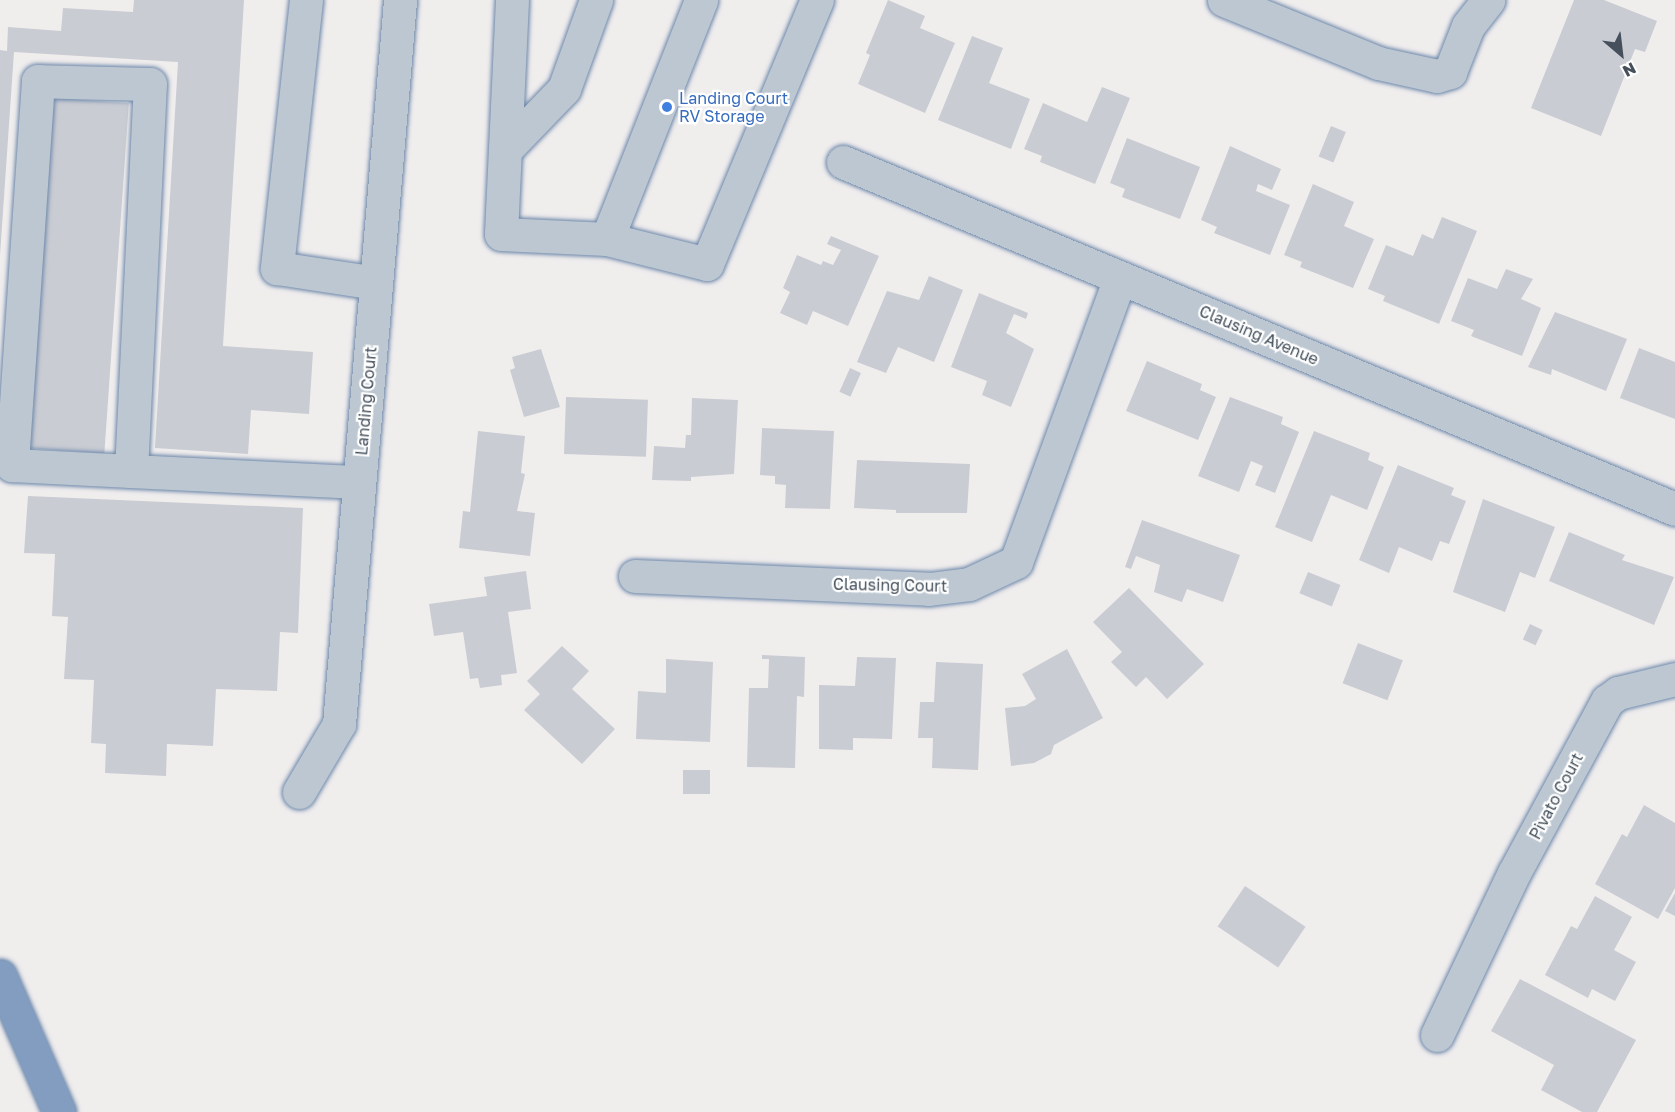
<!DOCTYPE html>
<style>
body{margin:0}
#map{position:relative;width:1675px;height:1112px;overflow:hidden;background:#f0eded;font-family:"Golos Text",sans-serif}
div>[style]{position:absolute}
[style*='--x']{left:calc(var(--x)*1px);top:calc(var(--y)*1px);width:calc(var(--w)*1px);rotate:calc(var(--a)*1deg)}
.building>*{inset:0;background:#caccd3;transform-origin:0 0}
.roads{filter:drop-shadow(0 0 2px #6d88ab) drop-shadow(0 0 2px #6d88ab)}
.minor>*{height:33px;margin:-16.5px;padding:0 16.5px;transform-origin:16.5px;border-radius:16.5px;background:#bdc7d1}
.highway>*{height:33px;margin:-16.5px;padding:0 16.5px;transform-origin:16.5px;border-radius:16.5px;background:#829dbf}
.dots>*{width:16px;height:16px;translate:-50% -50%;box-sizing:border-box;border:3px solid #fff;border-radius:50%}
span{translate:-50% -50%;white-space:nowrap;text-align:center;line-height:1.15;-webkit-text-stroke:4.5px #fff;paint-order:stroke}
.shop-label{font-size:16px;color:#366cbe}
.left{translate:0 -50%;text-align:left}
.street-label{font-size:16px;color:#45505c}
.north{position:absolute;left:1591px;top:24px;width:60px;height:60px;-webkit-text-stroke:4px #fff;paint-order:stroke;rotate:152deg;font-size:16px;font-weight:700;line-height:24px;text-align:center;color:#45505c}
.north::after{content:'';display:block;margin:auto;width:21px;height:27px;background:#45505c;clip-path:polygon(50% 0,100% 100%,50% 72%,0 100%)}
</style>
<div id="map">
<div class="building">
<div style="clip-path:polygon(134px 0,244px 0,223px 346px,313px 352px,309px 414px,251px 410px,248px 454px,155px 448px,178px 62px,14px 52px,0 255px,0 50px,7px 51px,8px 27px,61px 31px,63px 8px,133px 12px)"></div>
<div style="clip-path:polygon(888px 0,925px 16px,920px 28px,955px 43px,925px 113px,858px 84px,870px 55px,866px 53px)"></div>
<div style="clip-path:polygon(1574px 0,1604px 0,1657px 21px,1645px 52px,1635px 49px,1601px 136px,1531px 108px)"></div>
<div style="clip-path:polygon(972px 36px,1003px 48px,989px 83px,1030px 99px,1011px 149px,938px 120px)"></div>
<div style="clip-path:polygon(1102px 87px,1130px 98px,1095px 184px,1040px 162px,1042px 156px,1024px 149px,1043px 103px,1087px 122px)"></div>
<div style="left:54px;top:98px;width:75px;height:351px;rotate:4deg"></div>
<div style="left:1331px;top:126px;width:16px;height:33px;rotate:22deg"></div>
<div style="clip-path:polygon(1127px 138px,1200px 167px,1180px 219px,1122px 197px,1125px 189px,1110px 183px)"></div>
<div style="clip-path:polygon(1230px 146px,1281px 169px,1272px 190px,1258px 184px,1256px 191px,1290px 205px,1270px 255px,1214px 233px,1217px 227px,1201px 220px)"></div>
<div style="clip-path:polygon(1313px 184px,1354px 202px,1344px 226px,1374px 239px,1353px 288px,1300px 267px,1302px 262px,1284px 255px)"></div>
<div style="clip-path:polygon(1442px 217px,1477px 231px,1439px 324px,1383px 301px,1385px 296px,1368px 289px,1386px 245px,1413px 256px,1422px 234px,1433px 239px)"></div>
<div style="clip-path:polygon(831px 236px,879px 256px,848px 326px,813px 311px,807px 325px,780px 313px,790px 292px,783px 288px,797px 255px,821px 265px,823px 261px,833px 265px,841px 250px,827px 244px)"></div>
<div style="clip-path:polygon(1506px 269px,1533px 279px,1521px 299px,1541px 308px,1522px 356px,1471px 336px,1474px 330px,1451px 321px,1468px 278px,1497px 289px)"></div>
<div style="clip-path:polygon(929px 276px,963px 290px,934px 362px,898px 347px,886px 373px,857px 362px,887px 291px,919px 300px)"></div>
<div style="clip-path:polygon(979px 293px,1028px 313px,1026px 319px,1014px 314px,1006px 333px,1034px 349px,1011px 407px,982px 395px,987px 381px,951px 367px)"></div>
<div style="clip-path:polygon(1555px 312px,1627px 339px,1606px 391px,1552px 369px,1551px 375px,1528px 367px)"></div>
<div style="clip-path:polygon(1639px 348px,1675px 362px,1675px 419px,1620px 398px)"></div>
<div style="clip-path:polygon(541px 349px,560px 407px,524px 417px,510px 370px,515px 368px,512px 357px)"></div>
<div style="clip-path:polygon(1147px 361px,1202px 384px,1200px 390px,1216px 397px,1198px 440px,1126px 411px)"></div>
<div style="left:850px;top:368px;width:12px;height:26px;rotate:24deg"></div>
<div style="left:566px;top:397px;width:82px;height:57px;rotate:2deg"></div>
<div style="clip-path:polygon(1230px 397px,1283px 417px,1281px 424px,1299px 432px,1275px 493px,1255px 485px,1263px 466px,1251px 461px,1239px 492px,1198px 476px)"></div>
<div style="clip-path:polygon(692px 398px,738px 400px,734px 474px,691px 477px,691px 481px,652px 480px,654px 446px,685px 448px,686px 435px,691px 435px)"></div>
<div style="clip-path:polygon(762px 428px,834px 431px,830px 509px,785px 508px,786px 485px,775px 484px,775px 476px,760px 475px)"></div>
<div style="clip-path:polygon(478px 431px,525px 436px,521px 473px,525px 474px,517px 511px,535px 513px,530px 556px,459px 548px,463px 511px,470px 512px)"></div>
<div style="clip-path:polygon(1314px 431px,1370px 453px,1368px 460px,1384px 467px,1367px 510px,1331px 495px,1312px 542px,1275px 527px)"></div>
<div style="clip-path:polygon(857px 460px,970px 464px,967px 513px,896px 513px,896px 510px,854px 508px)"></div>
<div style="clip-path:polygon(1398px 465px,1454px 488px,1451px 495px,1466px 501px,1449px 544px,1440px 541px,1432px 561px,1399px 547px,1389px 573px,1359px 560px)"></div>
<div style="clip-path:polygon(28px 496px,303px 508px,298px 633px,280px 632px,277px 691px,216px 689px,213px 746px,167px 744px,166px 776px,105px 773px,106px 744px,91px 743px,94px 680px,64px 679px,68px 617px,52px 616px,55px 554px,24px 553px)"></div>
<div style="clip-path:polygon(1483px 499px,1555px 527px,1535px 578px,1520px 572px,1505px 612px,1453px 592px)"></div>
<div style="clip-path:polygon(1142px 520px,1240px 555px,1223px 602px,1187px 589px,1182px 602px,1154px 592px,1160px 565px,1136px 556px,1131px 569px,1125px 567px)"></div>
<div style="clip-path:polygon(1569px 532px,1625px 555px,1622px 560px,1674px 577px,1654px 625px,1549px 581px)"></div>
<div style="clip-path:polygon(526px 571px,531px 609px,508px 612px,517px 673px,501px 675px,502px 685px,480px 688px,478px 678px,470px 679px,463px 632px,434px 636px,429px 604px,487px 596px,484px 577px)"></div>
<div style="left:1308px;top:572px;width:35px;height:23px;rotate:22deg"></div>
<div style="clip-path:polygon(1129px 588px,1204px 664px,1167px 699px,1146px 677px,1136px 687px,1111px 662px,1122px 652px,1093px 622px)"></div>
<div style="left:1530px;top:624px;width:14px;height:17px;rotate:25deg"></div>
<div style="left:1358px;top:643px;width:48px;height:43px;rotate:21deg"></div>
<div style="clip-path:polygon(562px 646px,589px 671px,572px 689px,615px 729px,582px 764px,524px 710px,540px 694px,527px 681px)"></div>
<div style="clip-path:polygon(1067px 649px,1103px 718px,1054px 745px,1051px 754px,1034px 763px,1011px 766px,1005px 708px,1025px 706px,1036px 699px,1022px 674px)"></div>
<div style="clip-path:polygon(762px 655px,805px 657px,804px 697px,797px 696px,795px 768px,747px 767px,749px 688px,768px 688px,769px 659px,762px 659px)"></div>
<div style="clip-path:polygon(857px 657px,896px 658px,892px 739px,853px 738px,853px 750px,819px 749px,819px 685px,855px 686px)"></div>
<div style="clip-path:polygon(666px 659px,713px 662px,710px 742px,636px 739px,638px 691px,666px 693px)"></div>
<div style="clip-path:polygon(936px 662px,983px 664px,978px 770px,932px 768px,933px 738px,918px 738px,920px 702px,934px 702px)"></div>
<div style="left:683px;top:770px;width:27px;height:24px"></div>
<div style="clip-path:polygon(1644px 805px,1675px 823px,1675px 888px,1658px 919px,1595px 884px,1622px 834px,1627px 837px)"></div>
<div style="left:1245px;top:886px;width:73px;height:49px;rotate:34deg"></div>
<div style="clip-path:polygon(1675px 893px,1675px 916px,1665px 911px)"></div>
<div style="clip-path:polygon(1595px 896px,1632px 917px,1614px 950px,1636px 962px,1615px 1001px,1592px 989px,1588px 998px,1545px 975px,1571px 926px,1577px 929px)"></div>
<div style="clip-path:polygon(1520px 979px,1636px 1040px,1597px 1112px,1582px 1112px,1541px 1090px,1554px 1065px,1491px 1031px)"></div>
</div>
<div class="roads">
<div class="minor">
<div style="--x:306;--y:0;--w:270;--a:96.2"></div>
<div style="--x:277;--y:268;--w:100;--a:8.6"></div>
<div style="--x:512;--y:0;--w:234;--a:92.7"></div>
<div style="--x:501;--y:234;--w:106;--a:2.7"></div>
<div style="--x:607;--y:239;--w:103;--a:14"></div>
<div style="--x:707;--y:264;--w:286;--a:-67.4"></div>
<div style="--x:1224;--y:0;--w:166;--a:22.2"></div>
<div style="--x:1378;--y:63;--w:60;--a:12.4"></div>
<div style="--x:1437;--y:76;--w:14;--a:-17"></div>
<div style="--x:1450;--y:72;--w:49;--a:-68.6"></div>
<div style="--x:1468;--y:26;--w:33;--a:-52"></div>
<div style="--x:505;--y:150;--w:85;--a:-46"></div>
<div style="--x:564;--y:89;--w:95;--a:-70.2"></div>
<div style="--x:843;--y:162;--w:901;--a:22.64"></div>
<div style="--x:607;--y:239;--w:257;--a:-68.5"></div>
<div style="--x:131;--y:471;--w:387;--a:-87.2"></div>
<div style="--x:150;--y:84;--w:112;--a:-178.5"></div>
<div style="--x:38;--y:81;--w:385;--a:93.9"></div>
<div style="--x:12;--y:465;--w:119;--a:2.9"></div>
<div style="--x:131;--y:471;--w:228;--a:2.8"></div>
<div style="--x:635;--y:576;--w:294;--a:2.5"></div>
<div style="--x:929;--y:589;--w:40;--a:-7.1"></div>
<div style="--x:969;--y:584;--w:52;--a:-25.1"></div>
<div style="--x:1016;--y:562;--w:302;--a:-69.9"></div>
<div style="--x:299;--y:792;--w:79;--a:-59.5"></div>
<div style="--x:339;--y:724;--w:727;--a:-85.18"></div>
<div style="--x:1437;--y:1035;--w:179;--a:-64.6"></div>
<div style="--x:1514;--y:873;--w:196;--a:-61.6"></div>
<div style="--x:1607;--y:701;--w:14;--a:-36"></div>
<div style="--x:1618;--y:693;--w:59;--a:-13.8"></div>
</div>
<div class="highway">
<div style="--x:0;--y:976;--w:148;--a:66.5"></div>
</div>
</div>
<div class="dots">
<div style="left:667px;top:107px;background:#3f7fe0"></div>
</div>
<div class="shop-label">
<span class="left" style="left:679px;top:107px">Landing Court<br>RV Storage</span>
</div>
<div class="street-label">
<span style="left:1259px;top:335px;rotate:23deg">Clausing Avenue</span>
<span style="left:366px;top:401px;rotate:-85deg">Landing Court</span>
<span style="left:890px;top:585px;rotate:1deg">Clausing Court</span>
<span style="left:1556px;top:796px;rotate:-62deg">Pivato Court</span>
</div>
<div class="north">N</div>
</div>
